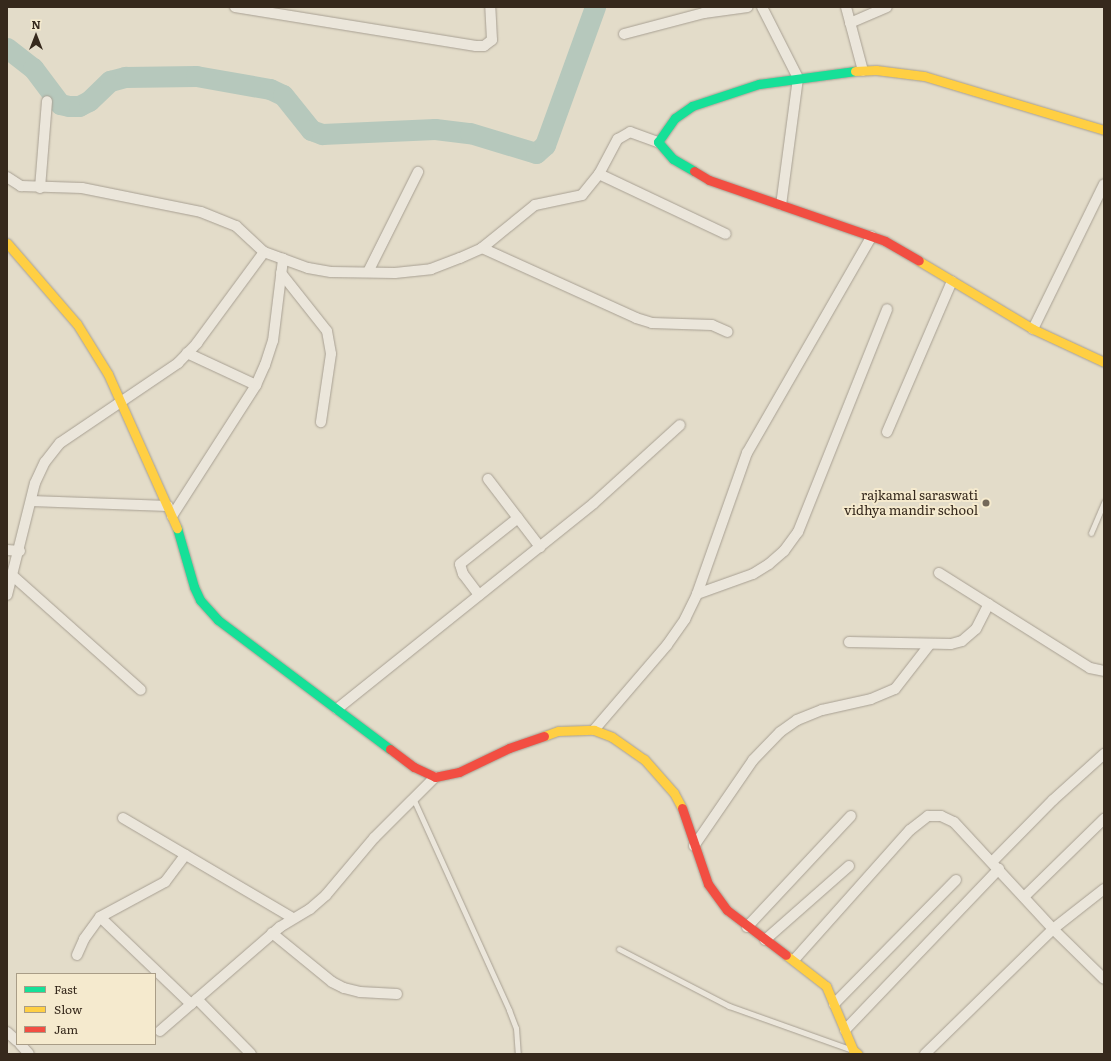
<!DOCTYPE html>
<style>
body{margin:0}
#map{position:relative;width:1111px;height:1061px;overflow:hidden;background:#e3dcc9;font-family:Literata,serif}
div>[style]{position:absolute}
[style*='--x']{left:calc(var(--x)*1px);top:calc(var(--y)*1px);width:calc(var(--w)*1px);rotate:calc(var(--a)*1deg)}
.river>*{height:21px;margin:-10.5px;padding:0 10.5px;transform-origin:10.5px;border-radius:10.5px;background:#b6c8bc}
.roads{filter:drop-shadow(0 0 1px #a8a093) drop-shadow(0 0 1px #a8a093)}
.lane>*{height:5px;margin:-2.5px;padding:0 2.5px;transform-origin:2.5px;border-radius:2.5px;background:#ebe6db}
.street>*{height:10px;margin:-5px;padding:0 5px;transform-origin:5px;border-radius:5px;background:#ebe6db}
.fast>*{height:9px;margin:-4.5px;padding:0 4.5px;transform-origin:4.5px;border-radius:4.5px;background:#16e098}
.slow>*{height:9px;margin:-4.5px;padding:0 4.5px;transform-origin:4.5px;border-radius:4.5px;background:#ffcf43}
.jam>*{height:9px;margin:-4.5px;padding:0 4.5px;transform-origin:4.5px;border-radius:4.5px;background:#f24e42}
.dots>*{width:11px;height:11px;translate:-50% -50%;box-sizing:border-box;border:2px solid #f5eace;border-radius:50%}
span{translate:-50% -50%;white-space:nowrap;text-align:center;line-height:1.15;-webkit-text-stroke:4px #f5eace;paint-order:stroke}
.poi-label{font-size:13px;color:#36291c}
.right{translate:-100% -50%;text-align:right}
.frame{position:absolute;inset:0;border:8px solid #36291c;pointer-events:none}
.legend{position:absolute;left:16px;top:973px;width:140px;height:72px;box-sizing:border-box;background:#f5eace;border:1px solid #a99d87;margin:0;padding:5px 7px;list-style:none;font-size:12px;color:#36291c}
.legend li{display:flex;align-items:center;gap:8px;height:20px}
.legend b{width:20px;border:1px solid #a99d87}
.north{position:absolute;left:16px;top:16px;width:40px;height:40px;-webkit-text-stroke:3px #f5eace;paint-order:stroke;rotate:0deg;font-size:11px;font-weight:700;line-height:16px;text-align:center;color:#36291c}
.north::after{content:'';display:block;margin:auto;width:14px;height:18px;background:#36291c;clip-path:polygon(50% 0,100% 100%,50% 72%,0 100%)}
</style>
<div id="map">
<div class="river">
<div style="--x:7;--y:48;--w:33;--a:38"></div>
<div style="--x:33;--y:68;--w:45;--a:53.1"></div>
<div style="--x:60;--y:104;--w:9;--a:13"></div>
<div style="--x:69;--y:106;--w:10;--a:0"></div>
<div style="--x:79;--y:106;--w:11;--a:-27"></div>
<div style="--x:89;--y:101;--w:29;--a:-44"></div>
<div style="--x:110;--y:81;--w:16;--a:-15"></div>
<div style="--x:125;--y:77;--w:71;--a:-0.8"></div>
<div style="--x:196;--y:76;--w:75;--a:10"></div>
<div style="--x:270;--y:89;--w:14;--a:25"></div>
<div style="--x:283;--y:95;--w:45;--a:51.3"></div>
<div style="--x:311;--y:130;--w:12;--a:20"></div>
<div style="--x:322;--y:134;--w:113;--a:-2.5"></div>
<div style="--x:435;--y:129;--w:35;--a:7"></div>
<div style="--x:470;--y:133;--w:69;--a:16.9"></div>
<div style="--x:536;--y:153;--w:12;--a:-42"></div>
<div style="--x:545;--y:145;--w:147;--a:-70.1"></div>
</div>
<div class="roads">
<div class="lane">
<div style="--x:1091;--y:533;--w:34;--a:-67"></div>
<div style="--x:413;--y:798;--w:233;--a:65.6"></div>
<div style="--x:509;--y:1010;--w:19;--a:69"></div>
<div style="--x:516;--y:1028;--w:26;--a:86"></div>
<div style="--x:619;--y:949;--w:124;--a:27.4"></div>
<div style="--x:729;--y:1006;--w:128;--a:19.6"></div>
</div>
<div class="street">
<div style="--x:235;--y:7;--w:244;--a:9.2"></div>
<div style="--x:476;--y:46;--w:8;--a:0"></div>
<div style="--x:484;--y:46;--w:10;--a:-37"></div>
<div style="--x:492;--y:40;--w:33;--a:-93"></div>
<div style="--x:762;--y:7;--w:80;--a:63.1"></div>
<div style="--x:798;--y:78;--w:128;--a:97.6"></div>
<div style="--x:846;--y:7;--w:66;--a:75.1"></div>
<div style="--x:850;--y:23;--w:40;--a:-23.4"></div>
<div style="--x:624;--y:34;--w:83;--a:-14.7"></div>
<div style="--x:704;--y:13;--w:44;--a:-7.8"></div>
<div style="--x:599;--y:174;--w:140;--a:25.3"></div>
<div style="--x:7;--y:177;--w:17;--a:33"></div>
<div style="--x:21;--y:186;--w:61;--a:1.9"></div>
<div style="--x:82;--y:188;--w:121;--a:11.4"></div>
<div style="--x:201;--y:212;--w:38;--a:22"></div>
<div style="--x:236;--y:226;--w:38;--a:43"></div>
<div style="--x:264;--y:252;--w:47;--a:20"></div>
<div style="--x:308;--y:268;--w:23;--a:10"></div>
<div style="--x:331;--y:272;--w:64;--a:0.9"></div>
<div style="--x:395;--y:273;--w:36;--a:-6"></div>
<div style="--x:431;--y:269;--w:31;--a:-21"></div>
<div style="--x:460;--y:258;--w:24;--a:-24"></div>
<div style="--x:482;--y:248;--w:68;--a:-39.1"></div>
<div style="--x:535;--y:205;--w:48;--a:-12"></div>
<div style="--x:582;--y:195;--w:27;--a:-51"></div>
<div style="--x:599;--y:174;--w:40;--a:-62"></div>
<div style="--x:618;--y:139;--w:14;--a:-30"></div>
<div style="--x:630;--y:132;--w:30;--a:20"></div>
<div style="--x:40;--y:188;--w:87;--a:-85.4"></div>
<div style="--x:482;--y:248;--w:169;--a:24.4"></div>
<div style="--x:636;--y:318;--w:17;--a:17"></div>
<div style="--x:652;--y:323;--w:60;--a:1.9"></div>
<div style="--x:712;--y:325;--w:17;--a:24"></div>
<div style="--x:368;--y:272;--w:112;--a:-63.4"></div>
<div style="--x:281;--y:273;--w:74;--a:51.6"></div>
<div style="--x:327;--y:331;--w:23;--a:80"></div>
<div style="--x:331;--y:354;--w:69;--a:98.4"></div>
<div style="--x:1033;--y:329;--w:161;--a:-63.9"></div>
<div style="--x:187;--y:353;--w:76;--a:24.9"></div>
<div style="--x:887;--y:432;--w:164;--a:-66.7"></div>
<div style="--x:488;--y:479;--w:86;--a:52.6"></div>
<div style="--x:31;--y:501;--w:137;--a:2.1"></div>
<div style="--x:172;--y:516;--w:156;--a:-57.3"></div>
<div style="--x:256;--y:385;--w:22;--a:-66"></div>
<div style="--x:265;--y:365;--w:25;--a:-72"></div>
<div style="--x:273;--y:341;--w:83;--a:-83"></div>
<div style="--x:7;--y:550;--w:13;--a:4"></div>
<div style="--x:939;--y:573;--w:178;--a:32.2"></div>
<div style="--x:1090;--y:668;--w:14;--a:12"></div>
<div style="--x:13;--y:576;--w:171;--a:41.7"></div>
<div style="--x:697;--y:594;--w:59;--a:-19.7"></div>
<div style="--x:753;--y:574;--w:19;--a:-32"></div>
<div style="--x:769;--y:564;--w:20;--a:-41"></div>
<div style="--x:784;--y:551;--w:24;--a:-54"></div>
<div style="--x:798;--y:532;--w:240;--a:-68.2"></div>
<div style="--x:7;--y:595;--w:115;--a:-76"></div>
<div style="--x:35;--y:483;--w:23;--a:-65"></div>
<div style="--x:45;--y:462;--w:24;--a:-52"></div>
<div style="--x:60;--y:443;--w:143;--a:-34.1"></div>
<div style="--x:178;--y:363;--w:28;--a:-46"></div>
<div style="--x:197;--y:343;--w:113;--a:-53.6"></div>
<div style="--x:479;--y:595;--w:26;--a:-127"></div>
<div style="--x:463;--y:574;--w:10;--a:-107"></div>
<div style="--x:460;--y:564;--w:74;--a:-38.4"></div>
<div style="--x:849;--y:642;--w:102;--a:1.1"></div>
<div style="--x:951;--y:644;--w:11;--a:-15"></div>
<div style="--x:962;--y:641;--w:18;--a:-41"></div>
<div style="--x:976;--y:629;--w:28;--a:-63"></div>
<div style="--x:337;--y:709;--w:329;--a:-38.7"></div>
<div style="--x:594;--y:503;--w:116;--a:-42.2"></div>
<div style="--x:594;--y:730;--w:112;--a:-49.3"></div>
<div style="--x:667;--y:645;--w:32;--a:-55"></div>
<div style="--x:685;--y:619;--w:28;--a:-64"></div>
<div style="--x:697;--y:594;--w:150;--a:-70.5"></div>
<div style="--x:747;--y:453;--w:250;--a:-60.1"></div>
<div style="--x:123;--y:818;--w:197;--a:30.5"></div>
<div style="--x:694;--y:846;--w:104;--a:-55.5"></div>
<div style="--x:753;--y:760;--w:39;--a:-46"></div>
<div style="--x:780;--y:732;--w:21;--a:-35"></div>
<div style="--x:797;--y:720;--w:27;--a:-22"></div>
<div style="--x:822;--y:710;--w:50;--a:-12.7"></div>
<div style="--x:871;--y:699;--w:26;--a:-23"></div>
<div style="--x:895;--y:689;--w:57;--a:-52.1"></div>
<div style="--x:992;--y:862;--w:87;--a:-45.5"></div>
<div style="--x:1053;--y:800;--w:69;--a:-42"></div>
<div style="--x:1024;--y:897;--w:112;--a:-44.3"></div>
<div style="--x:100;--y:917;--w:126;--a:43.7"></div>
<div style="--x:747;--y:927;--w:152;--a:-46.9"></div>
<div style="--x:272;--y:933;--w:77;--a:39.2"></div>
<div style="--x:332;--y:982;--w:13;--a:27"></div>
<div style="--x:344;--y:988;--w:16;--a:14"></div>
<div style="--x:360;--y:992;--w:37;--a:3"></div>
<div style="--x:765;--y:940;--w:112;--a:-41.4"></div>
<div style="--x:77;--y:955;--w:17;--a:-66"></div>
<div style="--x:84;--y:939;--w:27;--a:-54"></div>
<div style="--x:100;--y:917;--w:74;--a:-28.3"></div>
<div style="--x:165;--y:882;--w:34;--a:-53"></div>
<div style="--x:794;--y:960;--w:174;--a:-48.3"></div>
<div style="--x:910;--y:830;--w:23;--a:-38"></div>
<div style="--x:928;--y:816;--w:13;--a:0"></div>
<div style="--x:941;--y:816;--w:14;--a:25"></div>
<div style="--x:954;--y:822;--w:146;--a:47.2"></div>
<div style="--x:1053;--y:929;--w:71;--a:44.4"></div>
<div style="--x:197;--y:999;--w:77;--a:45.5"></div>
<div style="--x:834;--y:1004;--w:174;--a:-45.5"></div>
<div style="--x:845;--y:1030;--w:223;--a:-46.3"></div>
<div style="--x:160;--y:1031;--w:159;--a:-40.9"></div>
<div style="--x:280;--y:927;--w:35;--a:-31"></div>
<div style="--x:310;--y:909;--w:21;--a:-41"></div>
<div style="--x:326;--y:895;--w:75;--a:-49.9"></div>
<div style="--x:374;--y:838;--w:86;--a:-45"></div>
<div style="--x:7;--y:1032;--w:13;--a:42"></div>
<div style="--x:20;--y:1044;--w:13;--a:48"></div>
<div style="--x:925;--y:1054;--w:179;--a:-44.3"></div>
<div style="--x:1053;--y:929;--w:65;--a:-38.1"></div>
</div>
<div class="fast">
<div style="--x:694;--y:171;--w:24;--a:-150"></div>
<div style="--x:673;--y:159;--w:23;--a:-131"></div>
<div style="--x:658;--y:142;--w:29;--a:-55"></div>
<div style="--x:675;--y:118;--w:21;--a:-35"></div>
<div style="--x:692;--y:106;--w:71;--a:-18.2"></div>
<div style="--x:759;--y:84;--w:97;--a:-7.7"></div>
<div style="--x:177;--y:528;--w:61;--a:73.9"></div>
<div style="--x:194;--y:587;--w:14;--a:65"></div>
<div style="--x:200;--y:600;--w:27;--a:48"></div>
<div style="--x:218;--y:620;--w:215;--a:36.9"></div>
</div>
<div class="slow">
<div style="--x:855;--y:71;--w:21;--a:-3"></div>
<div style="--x:876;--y:70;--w:48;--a:7.1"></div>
<div style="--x:924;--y:76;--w:188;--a:16.7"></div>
<div style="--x:7;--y:243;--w:107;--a:49.2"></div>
<div style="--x:77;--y:324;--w:59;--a:58.2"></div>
<div style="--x:108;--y:374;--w:169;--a:65.9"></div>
<div style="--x:919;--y:261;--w:133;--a:30.8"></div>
<div style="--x:1033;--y:329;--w:78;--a:24.9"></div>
<div style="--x:544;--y:736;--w:15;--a:-20"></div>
<div style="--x:558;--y:731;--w:36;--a:-2"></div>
<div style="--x:594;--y:730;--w:19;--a:21"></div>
<div style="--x:612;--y:737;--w:39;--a:35"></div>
<div style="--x:644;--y:759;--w:45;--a:48.6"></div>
<div style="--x:674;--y:793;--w:17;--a:62"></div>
<div style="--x:786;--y:955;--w:51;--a:37.8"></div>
<div style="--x:826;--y:986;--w:69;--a:67.1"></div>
<div style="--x:853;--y:1050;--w:6;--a:39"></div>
</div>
<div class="jam">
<div style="--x:694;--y:171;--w:17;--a:31"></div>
<div style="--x:709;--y:180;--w:186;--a:19.1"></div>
<div style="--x:885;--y:241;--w:39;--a:30"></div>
<div style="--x:390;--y:749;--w:30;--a:37"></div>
<div style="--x:414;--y:767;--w:23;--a:25"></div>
<div style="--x:435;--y:777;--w:25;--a:-12"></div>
<div style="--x:459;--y:772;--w:55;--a:-25.6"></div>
<div style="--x:509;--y:748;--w:37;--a:-19"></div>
<div style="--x:682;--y:808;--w:80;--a:71.1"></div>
<div style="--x:708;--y:884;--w:32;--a:54"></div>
<div style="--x:727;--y:910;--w:74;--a:37.3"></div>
</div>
</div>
<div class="dots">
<div style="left:986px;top:503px;background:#736859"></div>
</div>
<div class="poi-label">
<span class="right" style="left:978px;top:503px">rajkamal saraswati<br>vidhya mandir school</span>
</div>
<div class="frame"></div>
<ul class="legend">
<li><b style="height:5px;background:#16e098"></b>Fast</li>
<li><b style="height:5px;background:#ffcf43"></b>Slow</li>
<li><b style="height:5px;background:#f24e42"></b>Jam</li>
</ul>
<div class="north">N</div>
</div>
